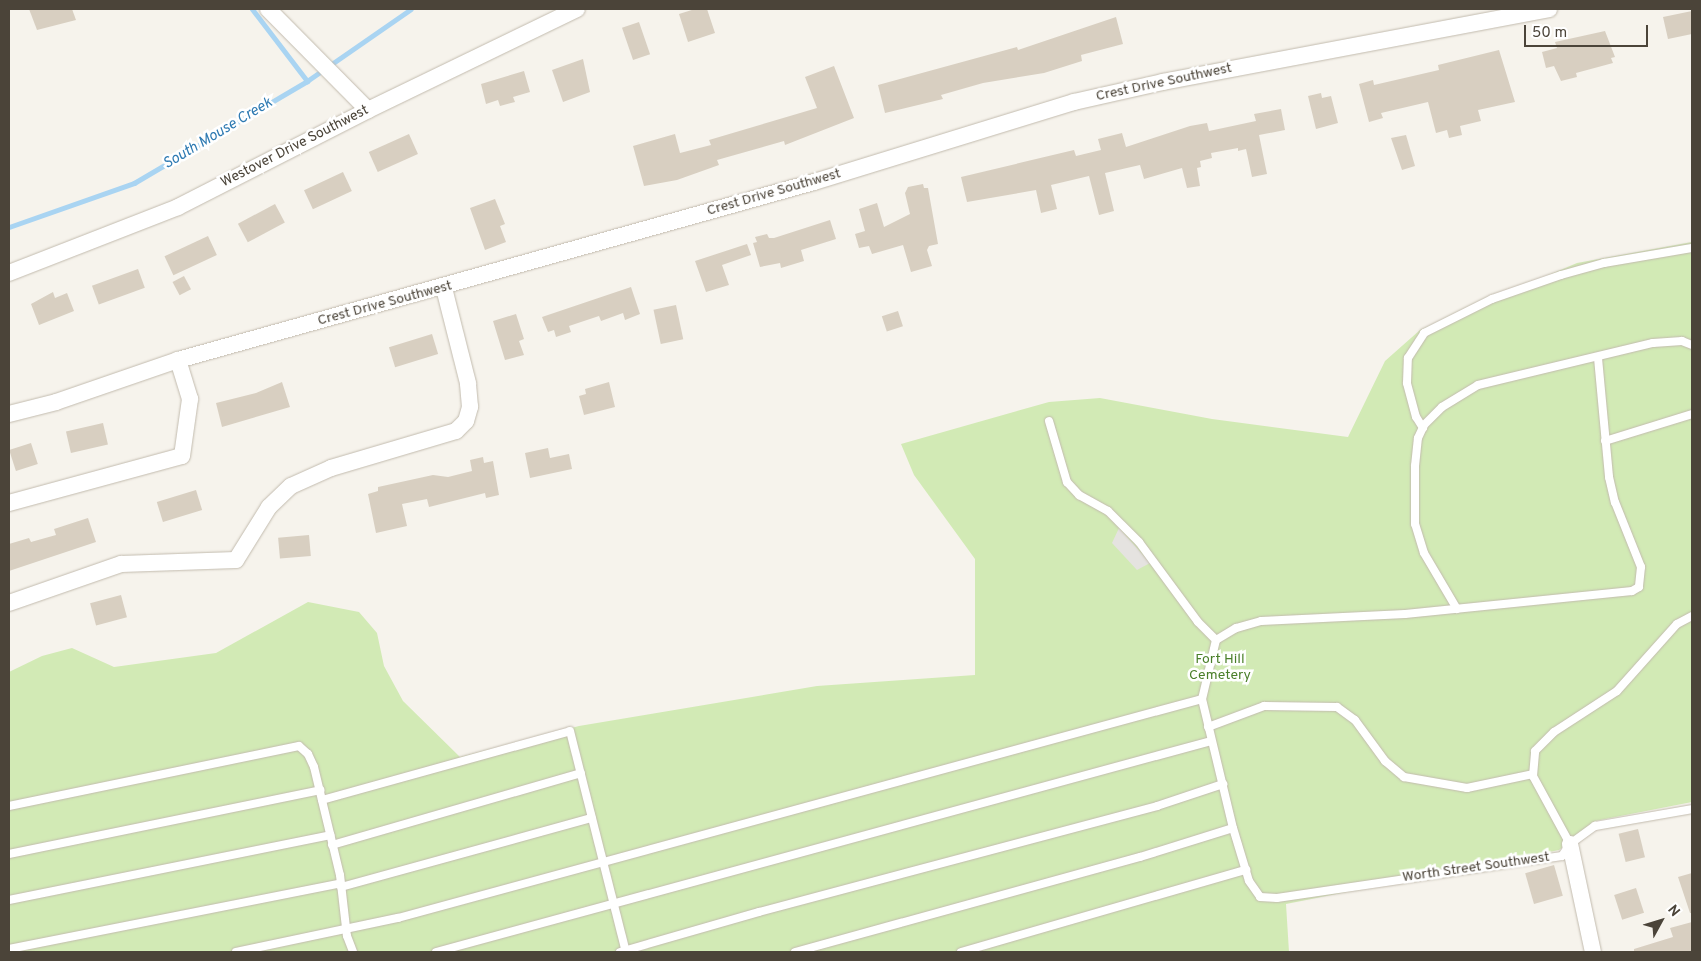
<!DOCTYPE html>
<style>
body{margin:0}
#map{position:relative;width:1701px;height:961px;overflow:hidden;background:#f6f3ec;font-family:Overpass,sans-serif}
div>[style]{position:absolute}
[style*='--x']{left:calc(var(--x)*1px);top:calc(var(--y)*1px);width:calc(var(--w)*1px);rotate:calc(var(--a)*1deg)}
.green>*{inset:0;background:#d2eab5}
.parking>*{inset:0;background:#e5e3e0}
.stream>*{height:5px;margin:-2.5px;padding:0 2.5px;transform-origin:2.5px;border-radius:2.5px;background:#a9d4f2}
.building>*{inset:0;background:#d8cfc1;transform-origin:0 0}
.roads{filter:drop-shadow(0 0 1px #c2bbae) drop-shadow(0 0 1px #c2bbae)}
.service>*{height:8px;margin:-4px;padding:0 4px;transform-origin:4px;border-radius:4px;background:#fff}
.minor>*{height:16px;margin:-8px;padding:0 8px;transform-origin:8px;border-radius:8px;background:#fff}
span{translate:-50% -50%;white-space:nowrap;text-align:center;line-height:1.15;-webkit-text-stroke:5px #fff;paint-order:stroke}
.street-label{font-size:14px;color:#4b4439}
.park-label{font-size:14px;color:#4a7f2a}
.water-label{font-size:15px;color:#2e7ab2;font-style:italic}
.frame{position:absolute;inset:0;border:10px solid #4b4439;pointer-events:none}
.north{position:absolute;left:1636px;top:896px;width:50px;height:50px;-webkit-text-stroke:4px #fff;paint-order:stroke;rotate:51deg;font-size:14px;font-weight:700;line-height:20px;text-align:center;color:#4b4439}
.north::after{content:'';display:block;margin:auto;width:18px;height:22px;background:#4b4439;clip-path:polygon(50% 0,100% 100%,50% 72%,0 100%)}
.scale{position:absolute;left:1524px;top:25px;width:124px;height:22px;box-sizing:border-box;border:2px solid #4b4439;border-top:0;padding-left:6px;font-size:15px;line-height:18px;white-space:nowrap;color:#4b4439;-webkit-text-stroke:4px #fff;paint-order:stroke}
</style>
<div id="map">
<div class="green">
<div style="clip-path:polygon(1692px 242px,1692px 802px,1595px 821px,1559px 850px,1286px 904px,1289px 952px,9px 952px,9px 672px,42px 656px,72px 648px,114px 667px,216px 653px,308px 602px,359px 612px,377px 633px,384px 666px,403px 701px,460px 757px,579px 726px,817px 686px,975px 675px,975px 559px,914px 475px,901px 444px,1049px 402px,1100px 398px,1212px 419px,1348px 437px,1385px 361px,1420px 330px,1577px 263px)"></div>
</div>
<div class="parking">
<div style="clip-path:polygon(1119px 528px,1150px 563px,1137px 570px,1112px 543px)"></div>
</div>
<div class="stream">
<div style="--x:252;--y:9;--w:91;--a:52.6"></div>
<div style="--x:9;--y:227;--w:133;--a:-19.4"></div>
<div style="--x:134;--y:183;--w:201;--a:-30.5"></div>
<div style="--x:307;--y:81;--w:126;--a:-34.7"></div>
</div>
<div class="building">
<div style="clip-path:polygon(29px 9px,72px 9px,76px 20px,37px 30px)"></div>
<div style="clip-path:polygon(695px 9px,707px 9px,715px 33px,688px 42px,679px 14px)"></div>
<div style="clip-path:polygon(1692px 11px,1692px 34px,1668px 39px,1663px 17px)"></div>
<div style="clip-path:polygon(1116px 17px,1123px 44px,1081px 55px,1082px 61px,1044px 73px,983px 83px,941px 95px,943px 99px,885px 113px,878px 85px,1017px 47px,1018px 50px)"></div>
<div style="left:639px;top:22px;width:34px;height:18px;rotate:71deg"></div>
<div style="clip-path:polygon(1605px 31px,1615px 57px,1611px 58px,1613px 63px,1576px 73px,1577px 77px,1561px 81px,1554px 66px,1546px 68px,1542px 52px,1557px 48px,1555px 42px)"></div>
<div style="clip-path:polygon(1499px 50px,1515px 102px,1478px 110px,1481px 121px,1460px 126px,1462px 135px,1449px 138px,1447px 130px,1436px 133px,1428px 102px,1381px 113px,1383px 118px,1369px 122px,1359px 84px,1373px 80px,1374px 85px,1439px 70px,1438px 65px)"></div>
<div style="clip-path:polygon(583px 59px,590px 92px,563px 102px,552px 70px)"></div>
<div style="clip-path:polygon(834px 66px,854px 118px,785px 145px,784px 141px,717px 160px,719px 165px,677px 180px,644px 186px,633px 146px,675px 134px,680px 153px,711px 145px,709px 140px,817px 108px,805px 77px)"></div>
<div style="clip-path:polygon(524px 71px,530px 92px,513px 97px,515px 102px,500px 106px,498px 100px,486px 104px,481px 84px)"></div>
<div style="clip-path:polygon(1321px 93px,1322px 98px,1331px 96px,1338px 123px,1316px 129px,1308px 96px)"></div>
<div style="clip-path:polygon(1281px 109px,1285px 130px,1259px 135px,1267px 174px,1252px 177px,1246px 149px,1238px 151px,1238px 148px,1211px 153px,1212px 158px,1200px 161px,1201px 167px,1197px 168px,1200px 186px,1187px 188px,1182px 168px,1144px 179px,1140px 165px,1105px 173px,1114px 211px,1099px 215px,1089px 176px,1051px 185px,1057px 209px,1041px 213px,1036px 190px,967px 202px,961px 177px,1074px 150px,1076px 156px,1101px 150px,1098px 139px,1122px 133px,1126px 147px,1190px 126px,1207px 123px,1209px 131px,1256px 121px,1254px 114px)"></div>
<div style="left:409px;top:134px;width:22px;height:44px;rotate:66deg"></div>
<div style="clip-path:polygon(1406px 135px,1415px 166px,1402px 170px,1391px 138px)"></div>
<div style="left:343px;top:172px;width:21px;height:43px;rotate:65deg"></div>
<div style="clip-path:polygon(923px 184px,924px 188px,928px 188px,938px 244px,929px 246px,927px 250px,932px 266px,911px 272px,903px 245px,872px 254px,869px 246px,859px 248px,855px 234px,865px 231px,859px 209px,877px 203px,884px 227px,910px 214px,905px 193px,908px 187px)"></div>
<div style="clip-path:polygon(495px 199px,505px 224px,500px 226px,506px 242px,485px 250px,470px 208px)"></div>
<div style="left:275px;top:204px;width:21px;height:42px;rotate:62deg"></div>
<div style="clip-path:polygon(830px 220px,836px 239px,801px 250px,804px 261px,781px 268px,780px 263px,760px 267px,753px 243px,757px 242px,755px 237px,767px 234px,769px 238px,774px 238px)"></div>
<div style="left:208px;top:236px;width:21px;height:48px;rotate:65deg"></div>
<div style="clip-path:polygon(747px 244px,751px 255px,722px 265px,729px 285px,706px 292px,695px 261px)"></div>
<div style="left:138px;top:269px;width:20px;height:49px;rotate:70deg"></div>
<div style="left:184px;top:276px;width:15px;height:13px;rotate:62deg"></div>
<div style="clip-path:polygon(631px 287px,640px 314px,625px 320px,623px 313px,601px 321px,599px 316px,569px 326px,571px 332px,556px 337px,554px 330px,548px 332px,542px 317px)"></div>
<div style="clip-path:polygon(53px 292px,55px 298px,67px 293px,74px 311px,39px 325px,31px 304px)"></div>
<div style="left:676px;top:305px;width:35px;height:23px;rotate:78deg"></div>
<div style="left:898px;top:311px;width:16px;height:17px;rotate:72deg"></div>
<div style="clip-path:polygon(516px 314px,524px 339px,519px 341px,524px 355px,505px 360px,493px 321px)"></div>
<div style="left:432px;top:334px;width:21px;height:45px;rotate:73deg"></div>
<div style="clip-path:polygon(282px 382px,290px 407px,222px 427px,216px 403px,256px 393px)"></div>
<div style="clip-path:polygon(609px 382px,615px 407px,584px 415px,579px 396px,586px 394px,585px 389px)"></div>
<div style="left:103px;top:423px;width:22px;height:38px;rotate:77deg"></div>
<div style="left:31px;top:443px;width:22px;height:23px;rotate:72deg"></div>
<div style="clip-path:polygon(548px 448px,550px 458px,569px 454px,572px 469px,530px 478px,525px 453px)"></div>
<div style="clip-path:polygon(483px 457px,484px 463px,493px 461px,499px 495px,486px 498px,485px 493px,429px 507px,427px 499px,402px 504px,407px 526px,376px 533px,368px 494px,378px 491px,378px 487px,433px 475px,448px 477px,472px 471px,470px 460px)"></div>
<div style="left:196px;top:490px;width:21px;height:41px;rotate:73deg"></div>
<div style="clip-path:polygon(88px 518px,96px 542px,9px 571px,9px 544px,29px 538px,31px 542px,56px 535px,54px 529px)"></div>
<div style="left:309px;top:535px;width:21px;height:31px;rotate:85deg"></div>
<div style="left:121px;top:595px;width:23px;height:32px;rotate:75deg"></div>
<div style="left:1638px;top:829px;width:29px;height:20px;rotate:76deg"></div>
<div style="left:1554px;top:865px;width:32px;height:30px;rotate:74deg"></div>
<div style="clip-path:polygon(1692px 873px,1692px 913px,1690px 913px,1678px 877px)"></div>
<div style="left:1636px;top:888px;width:26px;height:23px;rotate:72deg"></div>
<div style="clip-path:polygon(1692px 922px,1692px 952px,1634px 952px,1634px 949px,1673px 937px,1670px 928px)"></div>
</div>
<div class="roads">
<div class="service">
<div style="--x:1598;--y:358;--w:120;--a:84.7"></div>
<div style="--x:1609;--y:477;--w:26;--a:77"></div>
<div style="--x:1615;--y:502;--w:70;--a:68.2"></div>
<div style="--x:1641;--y:567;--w:20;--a:96"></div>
<div style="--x:1639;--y:587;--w:8;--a:150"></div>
<div style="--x:1632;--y:591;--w:228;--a:174.2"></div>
<div style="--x:1405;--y:614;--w:144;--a:177.2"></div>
<div style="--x:1261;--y:621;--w:26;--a:164"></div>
<div style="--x:1236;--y:628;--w:23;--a:149"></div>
<div style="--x:1216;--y:640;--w:61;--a:103.3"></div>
<div style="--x:1202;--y:699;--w:133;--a:76.5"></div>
<div style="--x:1233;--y:828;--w:55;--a:73.2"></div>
<div style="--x:1249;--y:881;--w:19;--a:55"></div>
<div style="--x:1260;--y:897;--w:17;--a:3"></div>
<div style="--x:1277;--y:898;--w:288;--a:-8.4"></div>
<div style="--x:1562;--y:856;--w:14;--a:-56"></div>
<div style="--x:1570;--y:844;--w:31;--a:-36"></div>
<div style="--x:1595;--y:826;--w:98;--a:-9.9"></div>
<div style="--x:1049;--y:421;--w:64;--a:73.6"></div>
<div style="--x:1067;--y:482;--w:18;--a:47"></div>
<div style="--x:1079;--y:495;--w:33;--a:29"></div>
<div style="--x:1108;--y:511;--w:44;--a:45"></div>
<div style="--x:1139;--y:542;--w:99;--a:53.6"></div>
<div style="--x:1198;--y:622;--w:25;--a:45"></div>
<div style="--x:1423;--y:428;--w:13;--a:-122"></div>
<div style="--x:1416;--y:417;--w:35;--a:-105"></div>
<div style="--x:1407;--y:383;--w:25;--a:-88"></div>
<div style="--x:1408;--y:358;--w:30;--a:-57"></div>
<div style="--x:1424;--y:333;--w:76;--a:-26.6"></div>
<div style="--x:1492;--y:299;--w:73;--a:-19.2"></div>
<div style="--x:1561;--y:275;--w:45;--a:-15.6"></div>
<div style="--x:1604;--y:263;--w:89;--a:-9.7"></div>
<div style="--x:1605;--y:441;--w:91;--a:-17.2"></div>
<div style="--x:1457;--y:609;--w:65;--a:-120.5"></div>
<div style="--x:1424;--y:553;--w:30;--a:-107"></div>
<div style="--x:1415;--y:524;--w:58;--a:-90"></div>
<div style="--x:1415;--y:466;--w:28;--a:-84"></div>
<div style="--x:1418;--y:438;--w:14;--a:-65"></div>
<div style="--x:1424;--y:425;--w:25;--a:-45"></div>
<div style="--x:1442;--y:407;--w:42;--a:-31.4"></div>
<div style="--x:1478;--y:385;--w:180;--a:-13.5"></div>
<div style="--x:1653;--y:343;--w:29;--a:-4"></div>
<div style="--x:1682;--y:341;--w:11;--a:22"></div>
<div style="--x:1208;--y:727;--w:60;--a:-20.6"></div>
<div style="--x:1264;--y:706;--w:73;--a:0.8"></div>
<div style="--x:1337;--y:707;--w:22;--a:36"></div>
<div style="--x:1355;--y:720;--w:51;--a:53.8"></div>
<div style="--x:1385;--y:761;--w:25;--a:40"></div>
<div style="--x:1404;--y:777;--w:64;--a:9.9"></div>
<div style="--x:1467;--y:788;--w:67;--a:-12"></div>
<div style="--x:322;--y:800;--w:257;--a:-15.5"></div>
<div style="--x:570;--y:731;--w:228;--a:75.8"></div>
<div style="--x:9;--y:806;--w:296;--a:-11.7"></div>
<div style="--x:299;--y:746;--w:12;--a:42"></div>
<div style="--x:308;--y:754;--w:14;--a:65"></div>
<div style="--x:314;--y:767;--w:111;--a:76.5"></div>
<div style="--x:340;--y:875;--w:61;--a:83.5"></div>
<div style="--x:347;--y:936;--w:17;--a:69"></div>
<div style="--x:1570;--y:844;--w:77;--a:-118.6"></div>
<div style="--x:1533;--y:776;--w:25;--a:-85"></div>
<div style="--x:1535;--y:751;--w:27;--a:-45"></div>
<div style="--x:1554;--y:732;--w:75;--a:-33.1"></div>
<div style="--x:1617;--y:691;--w:90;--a:-48.2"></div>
<div style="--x:1677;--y:624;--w:17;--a:-28"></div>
<div style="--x:332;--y:845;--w:259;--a:-16.1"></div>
<div style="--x:9;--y:854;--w:318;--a:-11.6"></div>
<div style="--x:341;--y:887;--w:260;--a:-15.4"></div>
<div style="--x:9;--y:900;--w:328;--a:-11.4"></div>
<div style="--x:9;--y:949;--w:338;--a:-11.2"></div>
<div style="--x:236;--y:952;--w:166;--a:-11.9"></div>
<div style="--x:398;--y:918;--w:833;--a:-15.24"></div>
<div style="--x:436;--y:952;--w:803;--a:-15.23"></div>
<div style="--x:620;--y:952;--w:145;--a:-16.1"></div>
<div style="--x:759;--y:912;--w:412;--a:-14.9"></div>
<div style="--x:1157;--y:806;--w:70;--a:-18.4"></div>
<div style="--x:795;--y:952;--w:358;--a:-15.4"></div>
<div style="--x:1140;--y:857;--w:97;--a:-17.3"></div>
<div style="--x:961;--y:952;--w:297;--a:-16.1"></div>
</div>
<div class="minor">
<div style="--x:268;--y:9;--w:142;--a:45.3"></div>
<div style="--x:9;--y:273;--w:181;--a:-21.3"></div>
<div style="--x:178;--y:207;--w:213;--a:-27"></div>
<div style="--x:368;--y:110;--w:232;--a:-25.8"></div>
<div style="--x:9;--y:414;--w:49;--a:-14.3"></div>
<div style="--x:56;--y:402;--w:129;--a:-19"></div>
<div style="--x:178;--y:360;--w:660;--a:-15.64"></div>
<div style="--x:814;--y:182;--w:272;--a:-17.1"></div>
<div style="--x:1074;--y:102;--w:91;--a:-12.7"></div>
<div style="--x:1163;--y:82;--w:393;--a:-10.7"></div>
<div style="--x:9;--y:503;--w:179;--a:-15.2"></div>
<div style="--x:182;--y:456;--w:58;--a:-82"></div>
<div style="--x:190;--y:399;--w:41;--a:-107.1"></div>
<div style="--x:9;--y:603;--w:119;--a:-19.2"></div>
<div style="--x:121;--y:564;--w:115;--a:-2"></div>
<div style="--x:236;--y:560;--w:62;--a:-58.1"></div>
<div style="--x:269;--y:507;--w:30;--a:-44"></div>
<div style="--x:291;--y:486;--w:44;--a:-24.2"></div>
<div style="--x:331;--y:468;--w:130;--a:-16.5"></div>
<div style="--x:456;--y:431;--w:14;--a:-45"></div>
<div style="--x:466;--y:421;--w:15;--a:-74"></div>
<div style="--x:470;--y:407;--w:24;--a:-95"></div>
<div style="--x:468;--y:383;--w:98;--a:-104.2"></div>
<div style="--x:1570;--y:844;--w:110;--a:78"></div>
</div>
</div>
<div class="street-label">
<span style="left:1164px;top:83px;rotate:-12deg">Crest Drive Southwest</span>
<span style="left:295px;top:147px;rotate:-27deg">Westover Drive Southwest</span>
<span style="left:774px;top:193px;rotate:-16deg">Crest Drive Southwest</span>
<span style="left:385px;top:304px;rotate:-15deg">Crest Drive Southwest</span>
<span style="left:1476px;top:868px;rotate:-8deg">Worth Street Southwest</span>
</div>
<div class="park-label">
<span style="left:1220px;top:668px">Fort Hill<br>Cemetery</span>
</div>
<div class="water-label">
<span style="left:218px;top:134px;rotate:-31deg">South Mouse Creek</span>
</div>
<div class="frame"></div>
<div class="north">N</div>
<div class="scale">50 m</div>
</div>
